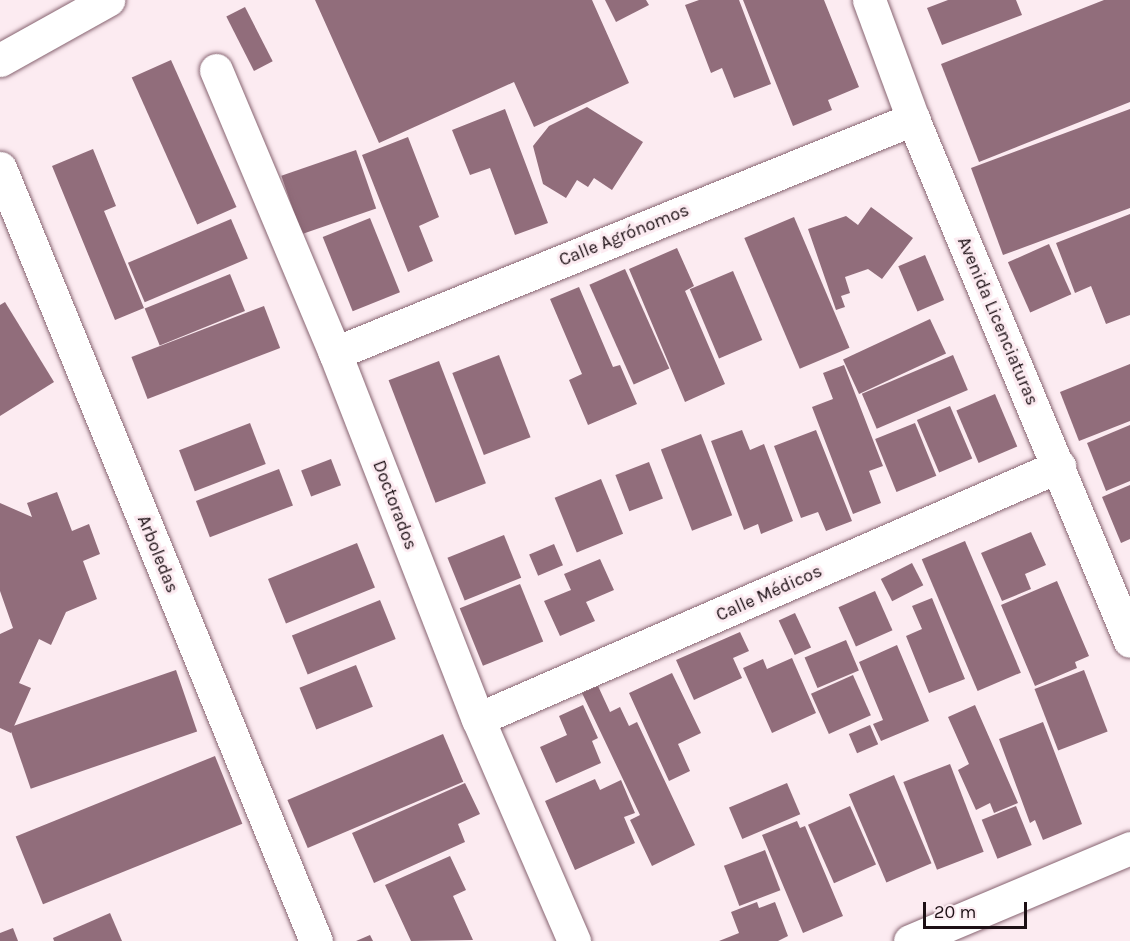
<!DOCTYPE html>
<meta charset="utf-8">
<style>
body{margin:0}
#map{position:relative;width:1130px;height:941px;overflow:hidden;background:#fcebf1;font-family:Karla,sans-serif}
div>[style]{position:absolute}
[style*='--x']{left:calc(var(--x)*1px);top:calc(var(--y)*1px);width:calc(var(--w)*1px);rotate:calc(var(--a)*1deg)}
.building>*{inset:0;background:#916d7b;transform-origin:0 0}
.roads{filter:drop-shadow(0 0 2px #876471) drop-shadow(0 0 2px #876471)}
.minor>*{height:33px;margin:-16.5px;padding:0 16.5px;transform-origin:16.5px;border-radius:16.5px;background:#fff}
.major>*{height:33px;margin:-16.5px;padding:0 16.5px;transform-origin:16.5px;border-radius:16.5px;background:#fff}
span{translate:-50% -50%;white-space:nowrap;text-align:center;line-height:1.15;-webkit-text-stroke:6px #fcebf1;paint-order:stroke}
.street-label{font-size:18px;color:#1d1015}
.scale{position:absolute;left:923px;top:902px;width:104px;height:27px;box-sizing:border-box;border:3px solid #1d1015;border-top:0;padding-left:8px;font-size:18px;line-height:21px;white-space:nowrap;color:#1d1015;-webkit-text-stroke:4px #fcebf1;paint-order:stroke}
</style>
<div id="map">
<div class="building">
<div style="clip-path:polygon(315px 0,592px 0,629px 83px,534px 127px,514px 82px,379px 143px)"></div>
<div style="clip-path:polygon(605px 0,646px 0,649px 5px,616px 22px)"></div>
<div style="clip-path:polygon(699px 0,739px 0,771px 84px,734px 98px,722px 68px,711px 73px,685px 5px)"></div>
<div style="clip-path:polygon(743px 0,824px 0,859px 87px,828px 100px,832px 110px,793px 126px)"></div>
<div style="clip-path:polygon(948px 0,1016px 0,1022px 15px,942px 45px,927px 8px)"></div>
<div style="clip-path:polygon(1104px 0,1130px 0,1130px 102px,979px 162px,941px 64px)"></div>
<div style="left:245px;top:7px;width:61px;height:21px;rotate:63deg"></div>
<div style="left:171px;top:60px;width:161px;height:43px;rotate:66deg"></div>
<div style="clip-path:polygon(587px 107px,643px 142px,612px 190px,594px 178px,588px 187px,577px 180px,566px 198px,543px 184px,533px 146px,549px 126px)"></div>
<div style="clip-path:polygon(505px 109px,548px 223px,515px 235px,490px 168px,470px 175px,452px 130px)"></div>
<div style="clip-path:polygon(1130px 109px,1130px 208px,1003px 255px,971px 168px)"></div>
<div style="clip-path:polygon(408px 137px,439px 217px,419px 226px,433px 261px,408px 272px,362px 155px)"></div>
<div style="clip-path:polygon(93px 149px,116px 206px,104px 211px,144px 308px,115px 320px,52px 166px)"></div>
<div style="left:356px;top:150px;width:62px;height:79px;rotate:71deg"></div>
<div style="clip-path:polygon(871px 207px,913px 238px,882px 279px,868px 269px,845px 277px,850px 293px,841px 296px,845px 307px,836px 310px,808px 229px,846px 216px,858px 225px)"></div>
<div style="clip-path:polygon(1130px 214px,1130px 315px,1106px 324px,1091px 286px,1075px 293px,1056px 243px)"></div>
<div style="left:794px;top:217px;width:142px;height:54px;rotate:67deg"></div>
<div style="left:370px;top:218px;width:80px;height:51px;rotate:68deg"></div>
<div style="left:231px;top:219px;width:43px;height:112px;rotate:67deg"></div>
<div style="left:1049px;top:244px;width:55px;height:45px;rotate:66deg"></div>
<div style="clip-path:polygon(677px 248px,694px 286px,685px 291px,725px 384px,685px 402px,629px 269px)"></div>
<div style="left:925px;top:255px;width:49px;height:29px;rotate:67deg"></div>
<div style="left:625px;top:269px;width:109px;height:39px;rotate:66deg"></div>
<div style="left:733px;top:271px;width:75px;height:47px;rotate:67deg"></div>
<div style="left:230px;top:274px;width:40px;height:92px;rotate:68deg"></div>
<div style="clip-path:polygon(579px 287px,613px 367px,620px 365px,637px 404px,588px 425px,569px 380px,582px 374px,550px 299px)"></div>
<div style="clip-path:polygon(5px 302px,54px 382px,0 416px,0 305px)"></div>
<div style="left:264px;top:306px;width:45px;height:142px;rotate:69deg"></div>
<div style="left:930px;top:319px;width:38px;height:96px;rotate:65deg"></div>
<div style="left:499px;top:355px;width:88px;height:50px;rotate:69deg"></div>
<div style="left:953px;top:355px;width:38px;height:99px;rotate:67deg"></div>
<div style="left:439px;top:361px;width:131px;height:54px;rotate:69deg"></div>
<div style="clip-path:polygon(1130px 364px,1130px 421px,1079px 441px,1060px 392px)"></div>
<div style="clip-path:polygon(844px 365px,883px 466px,869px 471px,881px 503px,853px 514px,812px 407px,833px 399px,823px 373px)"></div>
<div style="left:995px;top:394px;width:57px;height:42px;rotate:67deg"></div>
<div style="left:950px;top:406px;width:57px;height:36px;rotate:67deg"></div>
<div style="left:250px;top:423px;width:44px;height:76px;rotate:69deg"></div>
<div style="left:915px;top:423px;width:57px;height:43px;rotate:68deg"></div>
<div style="clip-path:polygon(1130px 425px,1130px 481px,1106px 491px,1087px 443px)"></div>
<div style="clip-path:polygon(742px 430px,750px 450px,764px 444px,793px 521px,761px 534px,758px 524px,744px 530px,711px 441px)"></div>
<div style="clip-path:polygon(816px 430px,852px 521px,826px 531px,818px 512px,801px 518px,774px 446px)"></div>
<div style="left:701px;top:434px;width:87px;height:43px;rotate:69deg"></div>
<div style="left:331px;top:459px;width:28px;height:32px;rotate:69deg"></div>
<div style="left:649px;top:462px;width:39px;height:36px;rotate:69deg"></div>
<div style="left:279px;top:469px;width:39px;height:89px;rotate:69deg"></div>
<div style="left:601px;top:479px;width:59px;height:50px;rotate:68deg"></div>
<div style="clip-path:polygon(1130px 485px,1130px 539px,1121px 543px,1102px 497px)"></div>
<div style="clip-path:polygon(57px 492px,72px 531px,89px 524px,100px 554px,83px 561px,97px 599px,66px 612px,51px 645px,39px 639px,19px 683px,31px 688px,11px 733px,0 728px,0 634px,13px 628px,0 591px,0 503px,32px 517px,27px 503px)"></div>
<div style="clip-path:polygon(1031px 532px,1046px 565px,1025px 574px,1031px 589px,1002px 601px,981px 553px)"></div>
<div style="left:504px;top:535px;width:46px;height:61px;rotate:68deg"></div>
<div style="left:965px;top:541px;width:143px;height:47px;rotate:67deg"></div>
<div style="left:357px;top:543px;width:48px;height:96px;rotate:68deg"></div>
<div style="left:554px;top:544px;width:23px;height:27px;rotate:67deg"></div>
<div style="clip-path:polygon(600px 559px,614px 590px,586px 602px,595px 621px,560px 636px,544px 601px,571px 590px,564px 574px)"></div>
<div style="left:912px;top:563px;width:25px;height:35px;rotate:63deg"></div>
<div style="clip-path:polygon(1057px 581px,1089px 656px,1075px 662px,1077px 668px,1035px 686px,1001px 605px)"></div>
<div style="left:520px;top:584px;width:62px;height:65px;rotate:68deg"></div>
<div style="left:875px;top:591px;width:43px;height:40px;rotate:66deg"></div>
<div style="clip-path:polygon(932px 598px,965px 679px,929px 693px,906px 636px,922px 629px,912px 606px)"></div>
<div style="left:380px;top:600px;width:42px;height:95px;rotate:68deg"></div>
<div style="left:795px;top:613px;width:38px;height:18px;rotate:65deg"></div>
<div style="clip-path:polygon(740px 632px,749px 651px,733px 658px,742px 678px,694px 700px,676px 660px)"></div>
<div style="left:846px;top:640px;width:33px;height:45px;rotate:67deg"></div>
<div style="clip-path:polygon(897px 645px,929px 721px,881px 741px,873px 724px,883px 720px,859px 662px)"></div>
<div style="clip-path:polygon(792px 658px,816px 713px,772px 733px,743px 668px,763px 659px,767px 669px)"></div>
<div style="left:356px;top:665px;width:45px;height:61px;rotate:68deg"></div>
<div style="left:176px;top:670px;width:65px;height:176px;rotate:71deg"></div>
<div style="left:1084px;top:670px;width:66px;height:53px;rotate:69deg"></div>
<div style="clip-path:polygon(672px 673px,701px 733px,678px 744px,690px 771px,669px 781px,629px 693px)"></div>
<div style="left:853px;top:675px;width:44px;height:46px;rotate:66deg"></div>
<div style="clip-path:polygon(598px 686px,610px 712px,620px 707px,629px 726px,637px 722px,695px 845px,652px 866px,630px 820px,640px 815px,582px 693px)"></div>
<div style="clip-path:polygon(583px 705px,598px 738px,592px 741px,601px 763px,556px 783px,540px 747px,567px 735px,559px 716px)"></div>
<div style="clip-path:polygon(975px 705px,1018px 803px,994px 813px,990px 803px,976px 810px,958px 770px,969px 764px,948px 717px)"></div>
<div style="clip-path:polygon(1043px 722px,1082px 824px,1043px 840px,1035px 820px,1030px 823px,999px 739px)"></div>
<div style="left:870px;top:725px;width:21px;height:23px;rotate:67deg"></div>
<div style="left:443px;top:734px;width:52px;height:169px;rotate:67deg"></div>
<div style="left:215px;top:756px;width:73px;height:215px;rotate:68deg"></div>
<div style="left:950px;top:764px;width:94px;height:50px;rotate:69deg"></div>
<div style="left:894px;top:775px;width:96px;height:49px;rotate:67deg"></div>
<div style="clip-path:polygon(595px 779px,600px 790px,621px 780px,635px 813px,624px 817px,635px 843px,575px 870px,545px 801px)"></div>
<div style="clip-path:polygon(465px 783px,480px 814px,458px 824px,465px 842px,374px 883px,352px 833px)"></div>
<div style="left:787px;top:783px;width:34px;height:63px;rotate:67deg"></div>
<div style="left:850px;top:806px;width:64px;height:46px;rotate:66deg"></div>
<div style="left:1016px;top:806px;width:42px;height:37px;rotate:68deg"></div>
<div style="clip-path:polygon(797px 821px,800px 828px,805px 826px,843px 916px,803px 933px,762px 835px)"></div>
<div style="left:765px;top:850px;width:43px;height:44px;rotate:69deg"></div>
<div style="clip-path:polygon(450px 856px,466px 890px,453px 896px,473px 940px,411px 941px,385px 885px)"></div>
<div style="clip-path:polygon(757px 902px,759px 908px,775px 902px,788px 936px,778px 941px,719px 941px,739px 933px,731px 912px)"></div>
<div style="clip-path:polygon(110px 913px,122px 941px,54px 941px,53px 938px)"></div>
<div style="clip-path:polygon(13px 928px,18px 941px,0 941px,0 933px)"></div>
<div style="clip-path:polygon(370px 935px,373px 941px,356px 941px)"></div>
</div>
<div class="roads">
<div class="minor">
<div style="--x:869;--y:0;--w:127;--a:69.7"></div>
<div style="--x:913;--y:119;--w:565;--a:67.43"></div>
<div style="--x:216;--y:70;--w:307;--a:67.2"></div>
<div style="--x:335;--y:353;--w:393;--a:68.7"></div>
<div style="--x:478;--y:719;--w:242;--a:66.6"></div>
<div style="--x:0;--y:168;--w:835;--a:67.77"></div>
<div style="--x:335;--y:353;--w:624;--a:-22.04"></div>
<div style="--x:478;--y:719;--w:634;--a:-23.53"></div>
<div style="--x:910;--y:941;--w:239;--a:-22.9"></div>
</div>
<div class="major">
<div style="--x:0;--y:60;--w:124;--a:-29.1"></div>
</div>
</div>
<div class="street-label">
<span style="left:624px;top:235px;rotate:-22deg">Calle Agrónomos</span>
<span style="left:998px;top:321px;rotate:67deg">Avenida Licenciaturas</span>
<span style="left:395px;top:505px;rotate:69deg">Doctorados</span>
<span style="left:158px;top:554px;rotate:68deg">Arboledas</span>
<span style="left:769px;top:593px;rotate:-24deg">Calle Médicos</span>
</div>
<div class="scale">20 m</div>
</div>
